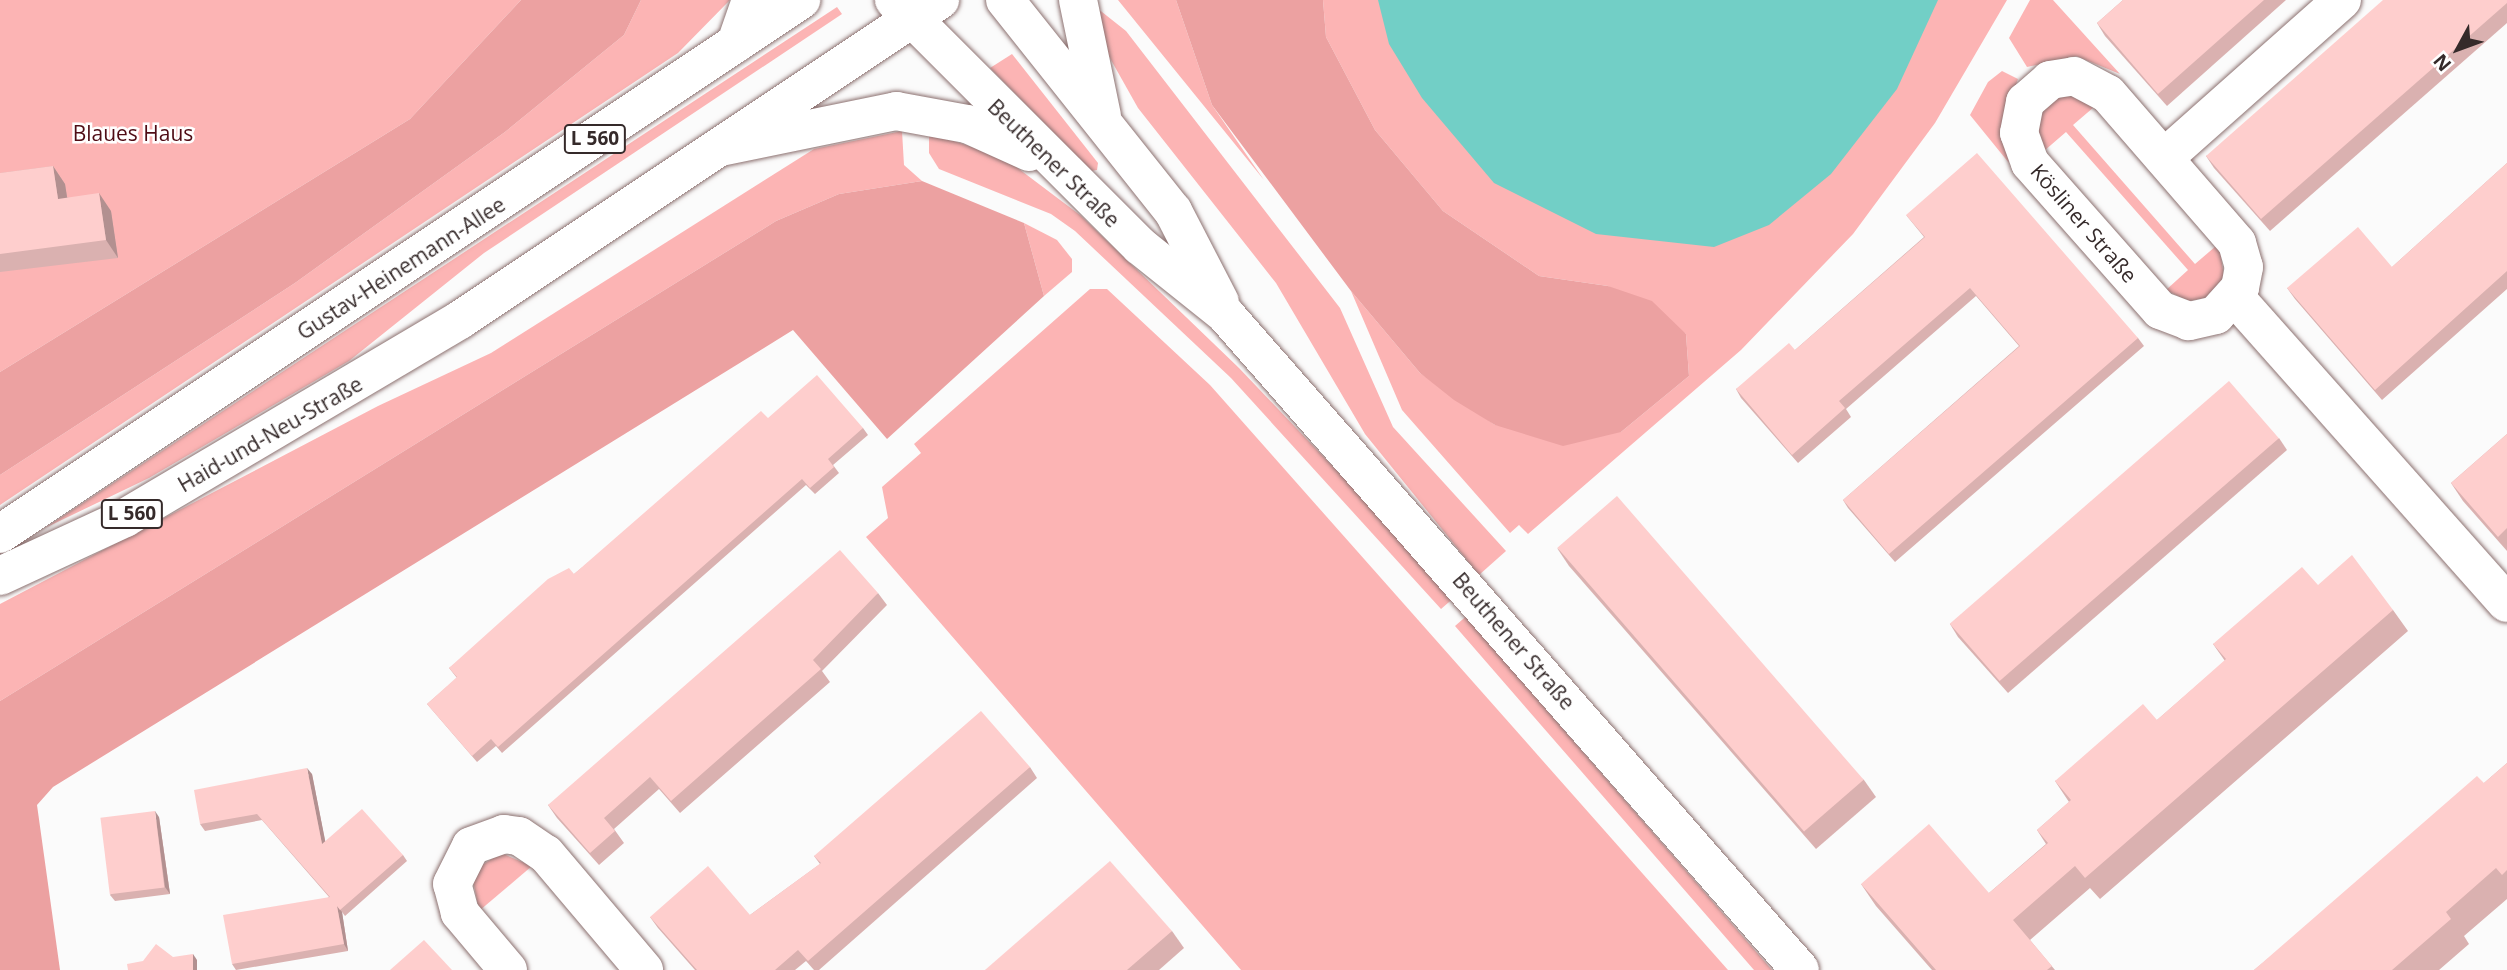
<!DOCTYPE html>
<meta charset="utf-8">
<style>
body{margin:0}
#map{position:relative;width:2507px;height:970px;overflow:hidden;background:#fbfbfb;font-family:"Open Sans",sans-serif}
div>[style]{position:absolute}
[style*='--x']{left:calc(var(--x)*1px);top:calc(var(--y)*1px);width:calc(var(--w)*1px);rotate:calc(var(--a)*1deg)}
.green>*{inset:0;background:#fcb4b4}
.forest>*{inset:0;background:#eca1a1}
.water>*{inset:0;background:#72cfc6}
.roads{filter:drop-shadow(0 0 2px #8c7170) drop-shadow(0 0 2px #8c7170)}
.street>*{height:38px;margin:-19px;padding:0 19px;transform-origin:19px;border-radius:19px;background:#fff}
.secondary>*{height:38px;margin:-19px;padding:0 19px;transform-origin:19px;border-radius:19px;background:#fff}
.primary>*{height:38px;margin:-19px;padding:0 19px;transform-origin:19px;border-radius:19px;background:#fff}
.wall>*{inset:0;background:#dab1b0}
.shaded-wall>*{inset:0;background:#b29090}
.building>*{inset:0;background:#fececd;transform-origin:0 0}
span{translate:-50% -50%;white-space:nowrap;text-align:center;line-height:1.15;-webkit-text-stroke:5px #fff;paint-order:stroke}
.shield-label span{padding:2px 5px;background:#fff;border:2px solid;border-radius:5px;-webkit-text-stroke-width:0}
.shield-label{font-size:19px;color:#352a2a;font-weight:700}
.park-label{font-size:21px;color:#4f0c15}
.street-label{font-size:21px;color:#352a2a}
.north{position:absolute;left:2423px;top:14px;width:70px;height:70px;-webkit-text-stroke:5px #fff;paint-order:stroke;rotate:229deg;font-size:19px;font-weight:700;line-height:28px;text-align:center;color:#352a2a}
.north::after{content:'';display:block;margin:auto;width:24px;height:32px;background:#352a2a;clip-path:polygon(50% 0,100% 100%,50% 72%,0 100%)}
</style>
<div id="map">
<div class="green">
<div style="clip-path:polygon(0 0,521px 0,410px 119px,0 372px)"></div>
<div style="clip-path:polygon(641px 0,730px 0,678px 53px,0 505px,0 475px,295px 283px,505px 132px,624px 35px)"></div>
<div style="clip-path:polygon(1118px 0,1176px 0,1212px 105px,1264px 180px)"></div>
<div style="clip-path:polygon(1323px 0,2007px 0,1935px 123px,1853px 234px,1741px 350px,1528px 534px,1519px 525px,1510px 533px,1402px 410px,1351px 291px,1420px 373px,1495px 425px,1621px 432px,1689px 376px,1686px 334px,1608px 286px,1539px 276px,1443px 211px,1375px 130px,1326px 37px)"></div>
<div style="clip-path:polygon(2030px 0,2053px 0,2120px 74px,2076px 56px,2027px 67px,2009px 38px)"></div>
<div style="clip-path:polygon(837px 7px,842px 14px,484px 253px,349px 361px,149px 478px,45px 528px)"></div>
<div style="clip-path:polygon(1097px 8px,1126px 31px,1340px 308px,1393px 427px,1506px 551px,1479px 575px,1365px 434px,1276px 283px,1138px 108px,1102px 44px)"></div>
<div style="clip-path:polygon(1012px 54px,1098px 163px,1097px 170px,1091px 171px,990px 68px)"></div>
<div style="clip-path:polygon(2002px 71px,2018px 79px,2001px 126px,2009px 163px,1970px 115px,1988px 82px)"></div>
<div style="clip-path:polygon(2079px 96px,2094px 107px,2073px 125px,2195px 264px,2216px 246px,2220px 250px,2224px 277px,2206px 298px,2188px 301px,2166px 290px,2188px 270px,2066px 132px,2044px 151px,2035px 123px,2040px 112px,2057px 97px)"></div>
<div style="clip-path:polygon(902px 131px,904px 165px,922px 181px,839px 194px,776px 221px,0 701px,0 604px,378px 406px,491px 353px,814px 149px)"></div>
<div style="clip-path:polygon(929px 133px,1003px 157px,1080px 215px,1239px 368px,1456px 596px,1441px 609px,1231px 378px,1075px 231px,1051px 214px,939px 169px,929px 153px)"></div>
<div style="clip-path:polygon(1024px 223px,1057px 240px,1072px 259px,1072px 272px,1044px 296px)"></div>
<div style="clip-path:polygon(1090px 289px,1107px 289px,1210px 385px,1728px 970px,1241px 970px,866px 537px,888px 518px,882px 487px,921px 453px,914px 444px)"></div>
<div style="clip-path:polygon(1470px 613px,1478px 631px,1772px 970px,1754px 970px,1455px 626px)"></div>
<div style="clip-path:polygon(501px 853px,532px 866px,479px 911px,473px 880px,479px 867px)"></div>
</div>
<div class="forest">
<div style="clip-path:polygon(521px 0,641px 0,624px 35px,505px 132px,295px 283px,0 475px,0 372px,410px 119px)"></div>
<div style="clip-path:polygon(1176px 0,1323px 0,1326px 37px,1375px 130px,1443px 211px,1539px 276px,1608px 286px,1652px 301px,1686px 334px,1689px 376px,1621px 432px,1563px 446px,1495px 425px,1454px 400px,1420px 373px,1351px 291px,1212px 105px)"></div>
<div style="clip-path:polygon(922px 181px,1024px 223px,1044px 296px,887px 439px,793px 330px,53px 787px,37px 805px,60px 970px,0 970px,0 701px,776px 221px,839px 194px)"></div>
</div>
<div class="water">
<div style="clip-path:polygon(1378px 0,1938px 0,1897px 89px,1831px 174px,1769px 225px,1714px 247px,1596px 234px,1494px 183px,1422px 98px,1389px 44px)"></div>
</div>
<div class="roads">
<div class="street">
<div style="--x:2074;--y:76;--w:38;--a:28"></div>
<div style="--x:2108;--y:94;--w:197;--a:49.1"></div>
<div style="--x:2237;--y:243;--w:25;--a:74"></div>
<div style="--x:2244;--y:267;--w:21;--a:101"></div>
<div style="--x:2240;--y:288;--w:36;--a:132"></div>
<div style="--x:2216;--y:315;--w:28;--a:167"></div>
<div style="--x:2189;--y:321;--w:31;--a:-159"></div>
<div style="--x:2160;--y:310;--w:196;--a:-131.5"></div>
<div style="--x:2030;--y:163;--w:32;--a:-110"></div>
<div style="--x:2019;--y:133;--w:32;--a:-79"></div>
<div style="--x:2025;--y:102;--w:33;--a:-41"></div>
<div style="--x:2050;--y:80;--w:24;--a:-9"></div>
<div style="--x:2164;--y:158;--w:238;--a:-41.6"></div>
<div style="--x:2235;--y:297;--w:409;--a:48.4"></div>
<div style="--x:508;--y:970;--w:75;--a:-130.1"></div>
<div style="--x:460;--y:913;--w:30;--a:-105"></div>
<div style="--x:452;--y:884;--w:42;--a:-63.4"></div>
<div style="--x:471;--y:846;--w:35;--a:-20"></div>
<div style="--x:504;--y:834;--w:15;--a:8"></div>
<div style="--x:519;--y:836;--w:32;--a:34"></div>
<div style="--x:546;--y:854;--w:152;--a:49.8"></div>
</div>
<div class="secondary">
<div style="--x:894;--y:0;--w:348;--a:45"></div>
<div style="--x:1140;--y:246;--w:109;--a:38.7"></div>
<div style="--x:1225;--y:314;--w:872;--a:48.76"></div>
<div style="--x:1005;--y:0;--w:270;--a:51.5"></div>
<div style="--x:1173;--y:211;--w:102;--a:62.7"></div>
<div style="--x:1078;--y:0;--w:118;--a:78.3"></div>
<div style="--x:736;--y:43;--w:46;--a:-70.8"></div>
<div style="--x:721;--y:147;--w:179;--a:-11.6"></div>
<div style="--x:896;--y:111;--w:72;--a:10.4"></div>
<div style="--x:967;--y:124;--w:68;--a:24.3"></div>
</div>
<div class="primary">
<div style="--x:0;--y:534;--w:963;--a:-33.69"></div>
<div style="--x:0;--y:576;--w:138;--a:-24.9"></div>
<div style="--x:125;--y:518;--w:389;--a:-30.6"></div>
<div style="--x:460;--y:320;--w:577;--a:-33.69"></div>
</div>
</div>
<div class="wall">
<div style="clip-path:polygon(2123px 0,2286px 0,2167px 106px,2105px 36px,2097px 23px)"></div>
<div style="clip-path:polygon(2507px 0,2507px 23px,2270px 231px,2214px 168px,2206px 156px)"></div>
<div style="clip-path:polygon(2507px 163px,2507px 289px,2382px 400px,2295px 299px,2287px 288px,2392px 267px)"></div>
<div style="clip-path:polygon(53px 166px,65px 184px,67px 197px,111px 211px,118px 258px,0 272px,0 173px)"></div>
<div style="clip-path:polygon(1906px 215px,2138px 338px,2144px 346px,1895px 562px,1848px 508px,1843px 500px,2019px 346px,1976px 296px,1846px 409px,1851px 417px,1798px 463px,1741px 398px,1736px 389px,1795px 350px,1924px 237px)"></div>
<div style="clip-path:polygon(768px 418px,863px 428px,868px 435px,833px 465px,839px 473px,815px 494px,806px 485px,502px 753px,496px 746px,477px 762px,427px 704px,457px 678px,449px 668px,574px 574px)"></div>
<div style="clip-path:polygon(2507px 434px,2507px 551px,2463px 501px,2451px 483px)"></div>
<div style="clip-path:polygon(2279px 438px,2287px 450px,2008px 693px,1958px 637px,1950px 624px)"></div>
<div style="clip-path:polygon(1557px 548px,1864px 780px,1876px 797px,1816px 849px,1569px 566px)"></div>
<div style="clip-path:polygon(2318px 585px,2393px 610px,2408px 631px,2100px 899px,2090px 888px,2030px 940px,2055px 970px,1932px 970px,1876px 906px,1861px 884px,1989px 893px,2046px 844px,2037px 830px,2069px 802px,2055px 781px,2157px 720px,2225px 661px,2213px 644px)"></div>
<div style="clip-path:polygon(878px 593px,887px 605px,822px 671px,830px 682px,680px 813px,659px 789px,614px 829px,624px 843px,599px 865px,557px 818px,548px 805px)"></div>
<div style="clip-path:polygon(2507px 763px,2507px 899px,2464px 936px,2469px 944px,2439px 970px,2254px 970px,2484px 783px)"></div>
<div style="clip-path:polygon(1030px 767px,1037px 778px,819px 970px,814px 970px,806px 961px,795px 970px,695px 970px,658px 928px,650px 917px,750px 915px,820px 864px,814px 856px)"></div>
<div style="clip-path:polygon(312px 774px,325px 841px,403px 855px,407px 861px,345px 916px,342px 912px,348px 951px,236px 970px,232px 964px,329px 897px,262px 820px,205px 831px,200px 824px)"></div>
<div style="clip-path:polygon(159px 817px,170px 894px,115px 901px,110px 895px)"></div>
<div style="clip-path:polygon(1172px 931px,1184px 948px,1159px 970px,985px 970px)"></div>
</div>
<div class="shaded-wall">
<div style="clip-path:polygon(53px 166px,65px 184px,70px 216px,58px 199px)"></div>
<div style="clip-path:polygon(99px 193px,111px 211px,118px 258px,106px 240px)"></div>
<div style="clip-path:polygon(307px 768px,312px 774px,327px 850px,322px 844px)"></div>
<div style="clip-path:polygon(155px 811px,159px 817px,170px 894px,165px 887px)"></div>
<div style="clip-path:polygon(337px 906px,342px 912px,348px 951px,344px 944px)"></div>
<div style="clip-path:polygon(193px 954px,197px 960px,197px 970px,193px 970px)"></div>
</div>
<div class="building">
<div style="clip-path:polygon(2123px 0,2264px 0,2158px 94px,2097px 23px)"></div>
<div style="clip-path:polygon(2383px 0,2507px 0,2507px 3px,2261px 219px,2206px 156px)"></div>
<div style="clip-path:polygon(1977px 153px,2138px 338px,1889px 554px,1843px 500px,2020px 346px,1970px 288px,1839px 401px,1845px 408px,1792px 455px,1736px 389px,1789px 343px,1795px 350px,1925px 237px,1906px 215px)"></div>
<div style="clip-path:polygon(2507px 163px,2507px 271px,2375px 390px,2287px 288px,2358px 227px,2392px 267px)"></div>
<div style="clip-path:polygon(53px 166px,58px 199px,99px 193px,106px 240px,0 254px,0 173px)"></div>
<div style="clip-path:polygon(817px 375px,863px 428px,828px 459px,834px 467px,810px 488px,802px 479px,498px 747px,491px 739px,472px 756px,427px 704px,457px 677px,449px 668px,548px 579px,569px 568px,574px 574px,761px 411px,768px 418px)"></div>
<div style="left:2229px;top:381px;width:76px;height:370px;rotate:49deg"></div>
<div style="clip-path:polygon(2507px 434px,2507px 528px,2498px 537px,2451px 483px)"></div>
<div style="left:1617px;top:496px;width:376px;height:79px;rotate:49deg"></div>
<div style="clip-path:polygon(840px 550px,878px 593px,813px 660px,821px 669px,671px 801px,650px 777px,604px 818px,615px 831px,590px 853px,548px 805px)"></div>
<div style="clip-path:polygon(2352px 555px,2393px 610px,2085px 878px,2075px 866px,2013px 920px,2052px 966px,2047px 970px,1936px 970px,1861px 884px,1929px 824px,1989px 893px,2048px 843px,2037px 830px,2071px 800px,2055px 781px,2143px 704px,2157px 720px,2226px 659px,2213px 644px,2302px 567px,2318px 585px)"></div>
<div style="clip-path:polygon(981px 711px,1030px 767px,808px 961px,798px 950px,775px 970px,697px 970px,650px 917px,708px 866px,750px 915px,821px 863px,814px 856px)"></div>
<div style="clip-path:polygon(2507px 763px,2507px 870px,2502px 875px,2496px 868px,2446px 912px,2451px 919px,2392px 970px,2254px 970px,2477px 776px,2484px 783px)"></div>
<div style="clip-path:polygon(307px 768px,322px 844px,362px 809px,403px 855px,340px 910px,337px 906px,344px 944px,232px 964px,223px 915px,330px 897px,257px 814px,200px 824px,194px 790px)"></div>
<div style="left:155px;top:811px;width:77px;height:55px;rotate:83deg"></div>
<div style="clip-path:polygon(1110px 861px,1172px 931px,1127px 970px,985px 970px)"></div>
<div style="clip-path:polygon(424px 940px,452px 970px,390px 970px)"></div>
<div style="clip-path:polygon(156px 944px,173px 957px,193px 954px,193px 970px,128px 970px,127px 964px,143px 961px)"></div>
</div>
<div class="shield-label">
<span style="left:595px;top:139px">L 560</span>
<span style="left:132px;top:514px">L 560</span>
</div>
<div class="park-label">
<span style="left:133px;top:133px">Blaues Haus</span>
</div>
<div class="street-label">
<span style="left:1054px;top:163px;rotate:44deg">Beuthener Straße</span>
<span style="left:2084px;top:223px;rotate:49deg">Kösliner Straße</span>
<span style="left:401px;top:268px;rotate:-33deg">Gustav-Heinemann-Allee</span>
<span style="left:270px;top:434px;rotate:-30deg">Haid-und-Neu-Straße</span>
<span style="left:1514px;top:641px;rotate:49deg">Beuthener Straße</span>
</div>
<div class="north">N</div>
</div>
